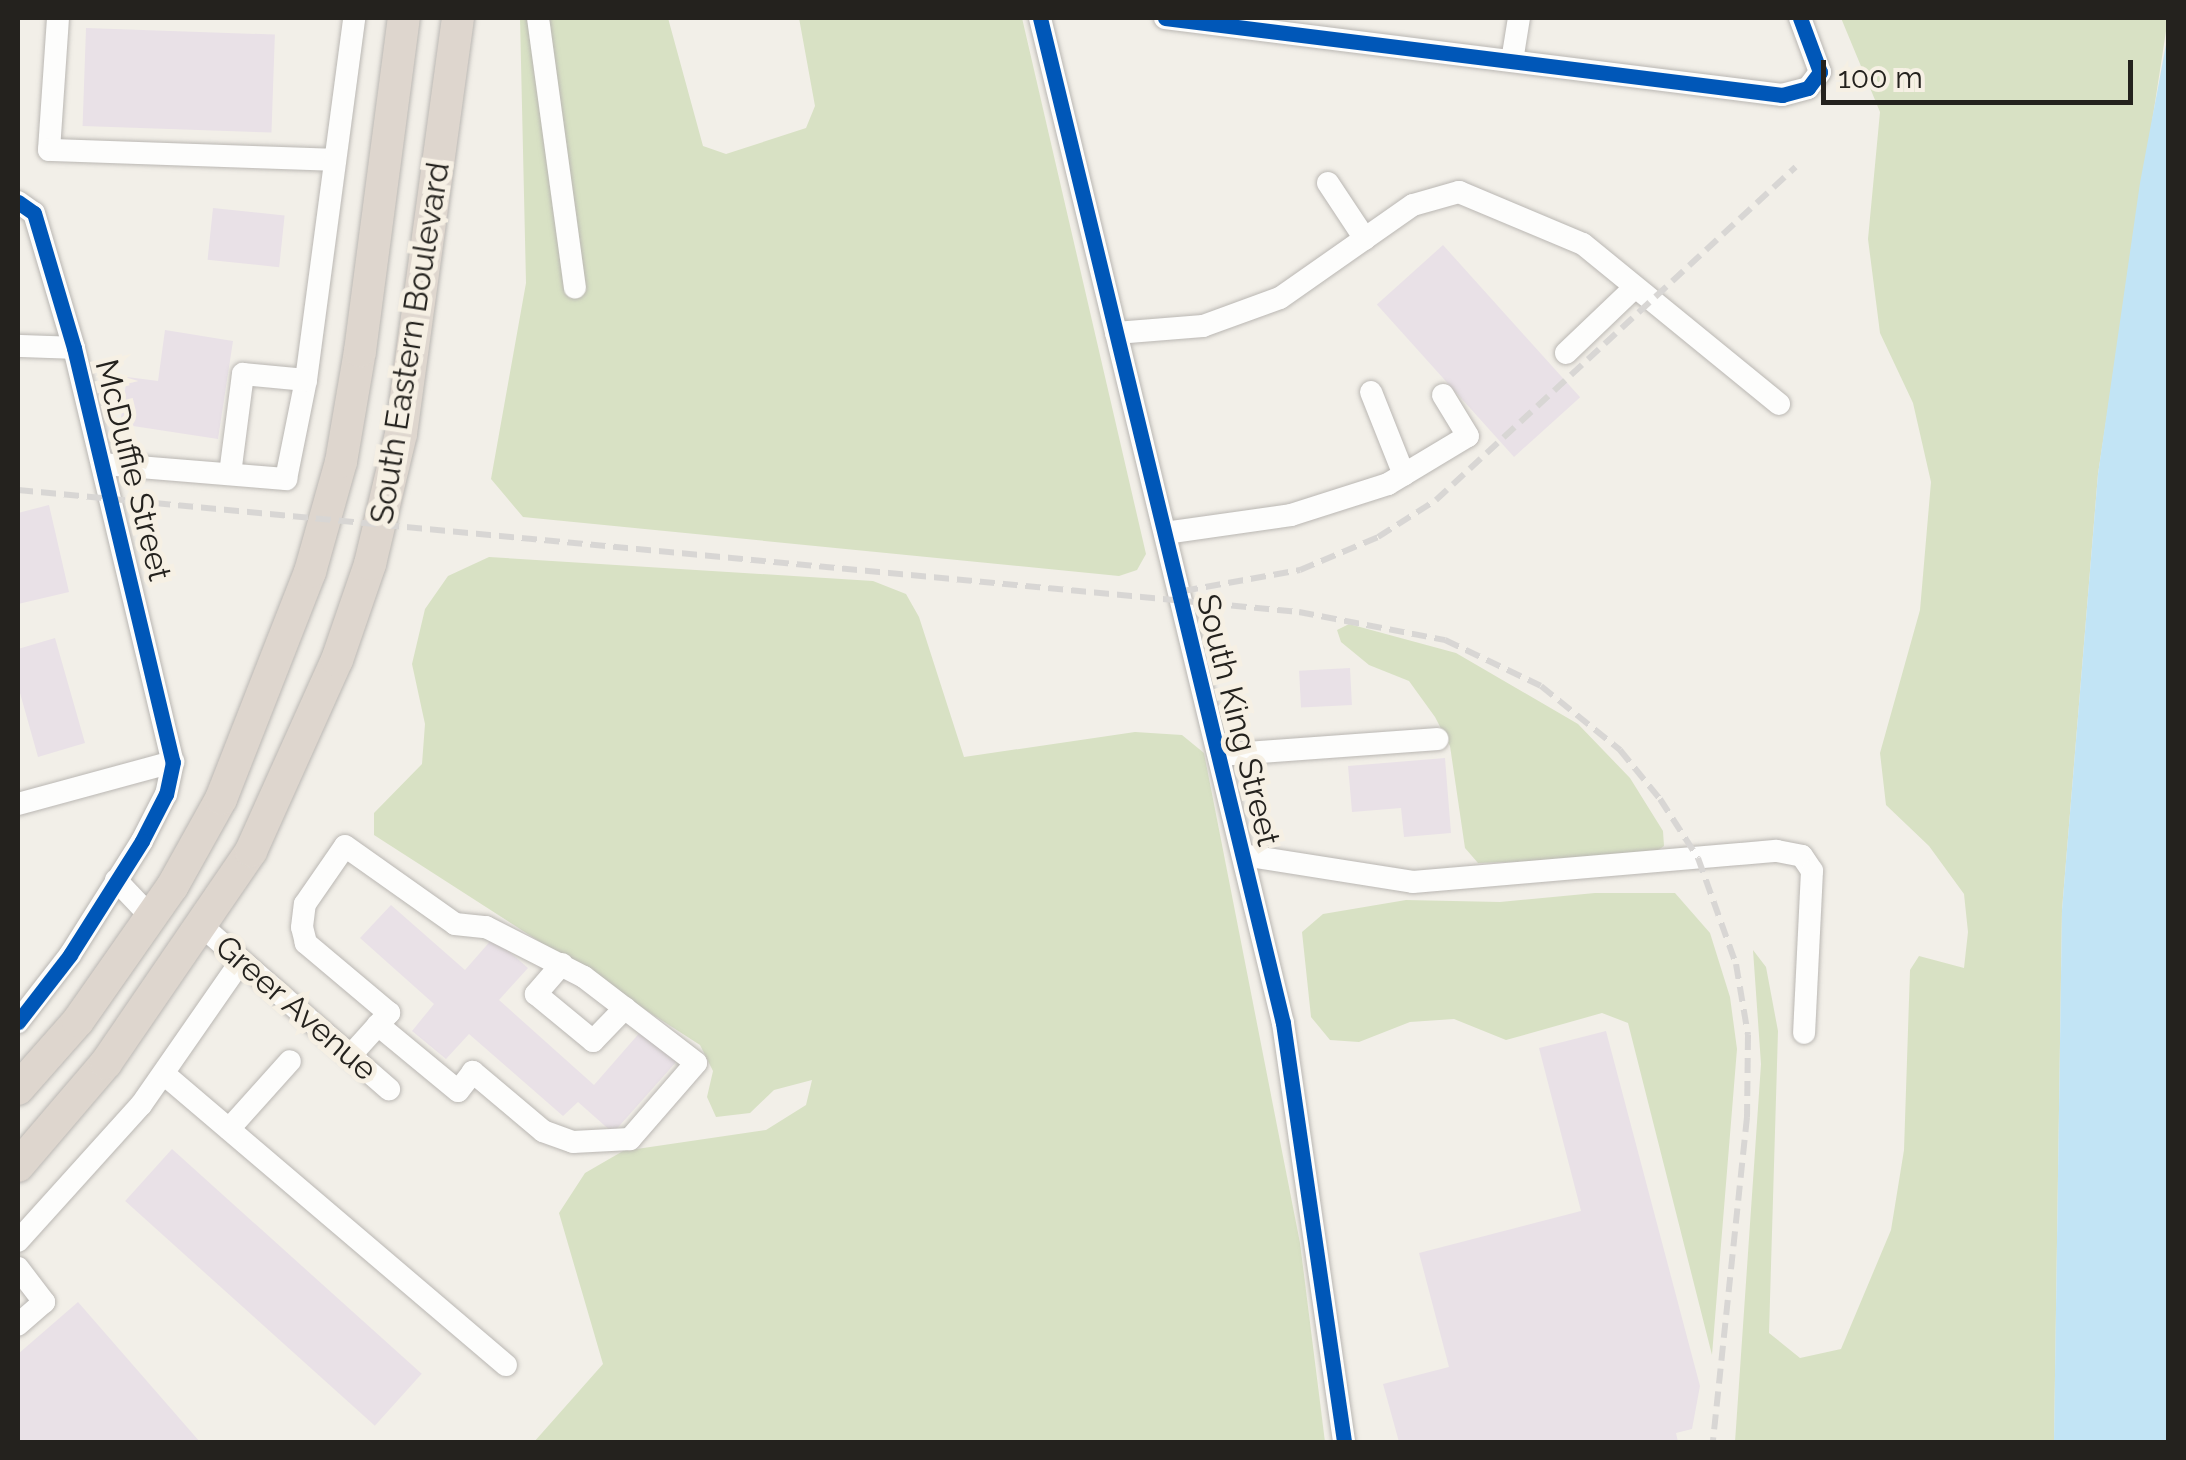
<!DOCTYPE html>
<style>
body{margin:0}
#map{position:relative;width:2186px;height:1460px;overflow:hidden;background:#f2efe8;font-family:Raleway,sans-serif}
div>[style]{position:absolute}
[style*='--x']{left:calc(var(--x)*1px);top:calc(var(--y)*1px);width:calc(var(--w)*1px);rotate:calc(var(--a)*1deg)}
.green>*{inset:0;background:#d8e1c4}
.water>*{inset:0;background:#c2e4f5}
.building>*{inset:0;background:#e9e1e7;transform-origin:0 0}
.roads{filter:drop-shadow(0 0 2px #bab7b3) drop-shadow(0 0 2px #bab7b3)}
.minor>*{height:22px;margin:-11px;padding:0 11px;transform-origin:11px;border-radius:11px;background:#fdfdfc}
.highway>*{height:32px;margin:-16px;padding:0 16px;transform-origin:16px;border-radius:16px;background:#ded6ce}
.rail>*{height:6px;margin-top:-3px;transform-origin:0;background:repeating-linear-gradient(90deg,#d8d6d4 0 15px,transparent 0 23px)}
.cycleway>*{height:15px;margin:-7.5px;padding:0 7.5px;transform-origin:7.5px;border-radius:7.5px;background:#0057b8}
span{translate:-50% -50%;white-space:nowrap;text-align:center;line-height:1.15;-webkit-text-stroke:10px #f6f0e4;paint-order:stroke}
.street-label{font-size:32px;color:#24221e}
.frame{position:absolute;inset:0;border:20px solid #24221e;pointer-events:none}
.scale{position:absolute;left:1821px;top:60px;width:312px;height:45px;box-sizing:border-box;border:5px solid #24221e;border-top:0;padding-left:12px;font-size:30px;line-height:35px;white-space:nowrap;color:#24221e;-webkit-text-stroke:8px #f6f0e4;paint-order:stroke}
</style>
<div id="map">
<div class="green">
<div style="clip-path:polygon(520px 18px,668px 18px,703px 146px,726px 154px,806px 128px,815px 106px,799px 18px,1022px 18px,1146px 554px,1137px 570px,1119px 576px,523px 517px,491px 479px,526px 283px)"></div>
<div style="clip-path:polygon(1841px 18px,2168px 18px,2098px 474px,2062px 910px,2054px 1442px,1735px 1442px,1761px 1064px,1753px 950px,1766px 967px,1778px 1031px,1769px 1333px,1800px 1358px,1841px 1349px,1891px 1230px,1904px 1150px,1910px 970px,1919px 956px,1964px 968px,1968px 932px,1964px 894px,1929px 846px,1886px 805px,1880px 753px,1920px 610px,1931px 482px,1913px 403px,1880px 333px,1868px 239px,1880px 112px)"></div>
<div style="clip-path:polygon(489px 557px,873px 581px,906px 594px,919px 617px,964px 757px,1135px 732px,1182px 735px,1204px 753px,1300px 1243px,1325px 1442px,534px 1442px,603px 1364px,559px 1213px,585px 1173px,623px 1151px,766px 1130px,806px 1105px,812px 1080px,774px 1090px,750px 1113px,716px 1117px,707px 1097px,713px 1071px,700px 1045px,374px 835px,374px 813px,422px 764px,425px 724px,412px 664px,425px 609px,448px 576px)"></div>
<div style="clip-path:polygon(1349px 624px,1456px 653px,1578px 724px,1630px 778px,1663px 831px,1664px 846px,1648px 857px,1478px 863px,1465px 848px,1450px 746px,1435px 717px,1409px 681px,1369px 665px,1341px 642px,1337px 630px)"></div>
<div style="clip-path:polygon(1595px 893px,1675px 893px,1710px 933px,1730px 997px,1737px 1049px,1712px 1355px,1628px 1023px,1602px 1013px,1506px 1040px,1454px 1019px,1410px 1022px,1359px 1042px,1330px 1040px,1311px 1017px,1302px 932px,1323px 914px,1406px 900px,1500px 902px)"></div>
</div>
<div class="water">
<div style="clip-path:polygon(2168px 34px,2168px 1442px,2054px 1442px,2062px 910px,2098px 474px,2140px 183px)"></div>
</div>
<div class="building">
<div style="left:86px;top:28px;width:189px;height:98px;rotate:2deg"></div>
<div style="left:213px;top:208px;width:72px;height:52px;rotate:6deg"></div>
<div style="left:1443px;top:245px;width:205px;height:89px;rotate:48deg"></div>
<div style="clip-path:polygon(165px 330px,233px 341px,218px 439px,120px 424px,127px 377px,158px 381px)"></div>
<div style="clip-path:polygon(49px 505px,69px 592px,18px 604px,18px 513px)"></div>
<div style="clip-path:polygon(55px 638px,85px 743px,38px 757px,18px 686px,18px 649px)"></div>
<div style="left:1350px;top:668px;width:37px;height:51px;rotate:87deg"></div>
<div style="clip-path:polygon(1445px 758px,1451px 833px,1404px 837px,1401px 808px,1352px 812px,1348px 766px)"></div>
<div style="clip-path:polygon(391px 905px,465px 970px,493px 938px,528px 968px,499px 1000px,594px 1085px,642px 1030px,677px 1061px,613px 1133px,578px 1102px,563px 1116px,469px 1034px,446px 1059px,412px 1031px,434px 1004px,360px 938px)"></div>
<div style="clip-path:polygon(1606px 1031px,1700px 1386px,1692px 1429px,1676px 1433px,1678px 1442px,1399px 1442px,1383px 1384px,1449px 1367px,1419px 1253px,1581px 1211px,1539px 1048px)"></div>
<div style="left:172px;top:1149px;width:336px;height:70px;rotate:42deg"></div>
<div style="clip-path:polygon(78px 1302px,200px 1442px,18px 1442px,18px 1354px)"></div>
</div>
<div class="roads">
<div class="minor">
<div style="--x:58;--y:18;--w:132;--a:93.9"></div>
<div style="--x:49;--y:150;--w:286;--a:2"></div>
<div style="--x:538;--y:18;--w:272;--a:82.2"></div>
<div style="--x:1040;--y:18;--w:1034;--a:76.41"></div>
<div style="--x:1283;--y:1023;--w:423;--a:81.7"></div>
<div style="--x:1165;--y:18;--w:622;--a:7.11"></div>
<div style="--x:1782;--y:95;--w:27;--a:-15"></div>
<div style="--x:1808;--y:88;--w:20;--a:-53"></div>
<div style="--x:1820;--y:72;--w:58;--a:-110.3"></div>
<div style="--x:1512;--y:61;--w:44;--a:-80.8"></div>
<div style="--x:1328;--y:183;--w:67;--a:56.5"></div>
<div style="--x:18;--y:202;--w:19;--a:35"></div>
<div style="--x:34;--y:213;--w:141;--a:73.5"></div>
<div style="--x:74;--y:348;--w:426;--a:76.6"></div>
<div style="--x:173;--y:762;--w:33;--a:102"></div>
<div style="--x:166;--y:794;--w:53;--a:117.1"></div>
<div style="--x:142;--y:841;--w:135;--a:122.3"></div>
<div style="--x:70;--y:955;--w:85;--a:127.8"></div>
<div style="--x:1116;--y:333;--w:87;--a:-4.6"></div>
<div style="--x:1203;--y:326;--w:82;--a:-20"></div>
<div style="--x:1280;--y:298;--w:162;--a:-35"></div>
<div style="--x:1413;--y:205;--w:48;--a:-15.8"></div>
<div style="--x:1459;--y:192;--w:134;--a:22.8"></div>
<div style="--x:1583;--y:244;--w:253;--a:39.2"></div>
<div style="--x:18;--y:346;--w:56;--a:2"></div>
<div style="--x:1566;--y:353;--w:95;--a:-43.7"></div>
<div style="--x:1371;--y:392;--w:89;--a:68.3"></div>
<div style="--x:103;--y:464;--w:184;--a:4.7"></div>
<div style="--x:286;--y:479;--w:101;--a:-78.6"></div>
<div style="--x:306;--y:380;--w:365;--a:-82.4"></div>
<div style="--x:230;--y:474;--w:101;--a:-82.6"></div>
<div style="--x:243;--y:374;--w:63;--a:5.4"></div>
<div style="--x:1165;--y:533;--w:127;--a:-8.1"></div>
<div style="--x:1291;--y:515;--w:102;--a:-17.7"></div>
<div style="--x:1388;--y:484;--w:93;--a:-31"></div>
<div style="--x:1468;--y:436;--w:48;--a:-121.4"></div>
<div style="--x:1220;--y:755;--w:218;--a:-4.2"></div>
<div style="--x:18;--y:804;--w:161;--a:-15.2"></div>
<div style="--x:1243;--y:855;--w:172;--a:9"></div>
<div style="--x:1413;--y:882;--w:365;--a:-4.9"></div>
<div style="--x:1777;--y:851;--w:25;--a:11"></div>
<div style="--x:1802;--y:856;--w:18;--a:56"></div>
<div style="--x:1812;--y:871;--w:162;--a:92.8"></div>
<div style="--x:116;--y:880;--w:52;--a:46.5"></div>
<div style="--x:203;--y:927;--w:247;--a:41.1"></div>
<div style="--x:562;--y:964;--w:40;--a:131"></div>
<div style="--x:536;--y:994;--w:74;--a:39.5"></div>
<div style="--x:593;--y:1041;--w:46;--a:-45.9"></div>
<div style="--x:351;--y:1055;--w:57;--a:-47.9"></div>
<div style="--x:389;--y:1013;--w:109;--a:-139.9"></div>
<div style="--x:306;--y:943;--w:16;--a:-104"></div>
<div style="--x:302;--y:927;--w:23;--a:-83"></div>
<div style="--x:305;--y:904;--w:70;--a:-55.4"></div>
<div style="--x:345;--y:846;--w:135;--a:35.3"></div>
<div style="--x:455;--y:924;--w:31;--a:6"></div>
<div style="--x:486;--y:927;--w:110;--a:27"></div>
<div style="--x:584;--y:977;--w:141;--a:37.5"></div>
<div style="--x:696;--y:1063;--w:101;--a:131"></div>
<div style="--x:630;--y:1139;--w:57;--a:177"></div>
<div style="--x:573;--y:1142;--w:32;--a:-160"></div>
<div style="--x:543;--y:1131;--w:92;--a:-139.9"></div>
<div style="--x:473;--y:1072;--w:24;--a:128"></div>
<div style="--x:458;--y:1091;--w:104;--a:-140.5"></div>
<div style="--x:164;--y:1074;--w:449;--a:40.4"></div>
<div style="--x:229;--y:1129;--w:91;--a:-48.1"></div>
<div style="--x:18;--y:1241;--w:183;--a:-47.9"></div>
<div style="--x:141;--y:1105;--w:175;--a:-55.2"></div>
<div style="--x:18;--y:1268;--w:43;--a:52.6"></div>
<div style="--x:44;--y:1302;--w:35;--a:139"></div>
</div>
<div class="highway">
<div style="--x:18;--y:1089;--w:91;--a:-48.6"></div>
<div style="--x:78;--y:1021;--w:164;--a:-55"></div>
<div style="--x:172;--y:887;--w:101;--a:-60.9"></div>
<div style="--x:221;--y:799;--w:244;--a:-68.6"></div>
<div style="--x:310;--y:572;--w:114;--a:-74.3"></div>
<div style="--x:341;--y:462;--w:113;--a:-80.3"></div>
<div style="--x:360;--y:351;--w:336;--a:-82.5"></div>
<div style="--x:18;--y:1166;--w:135;--a:-49.5"></div>
<div style="--x:106;--y:1063;--w:257;--a:-55.6"></div>
<div style="--x:251;--y:851;--w:209;--a:-65.8"></div>
<div style="--x:337;--y:660;--w:102;--a:-71"></div>
<div style="--x:370;--y:564;--w:134;--a:-76.6"></div>
<div style="--x:401;--y:434;--w:420;--a:-82.2"></div>
</div>
</div>
<div class="rail">
<div style="--x:18;--y:490;--w:1287;--a:5.44"></div>
<div style="--x:1299;--y:612;--w:149;--a:10.9"></div>
<div style="--x:1445;--y:640;--w:106;--a:25.6"></div>
<div style="--x:1541;--y:686;--w:102;--a:39"></div>
<div style="--x:1620;--y:750;--w:63;--a:50.8"></div>
<div style="--x:1660;--y:799;--w:70;--a:57.2"></div>
<div style="--x:1698;--y:858;--w:113;--a:70.3"></div>
<div style="--x:1736;--y:964;--w:72;--a:80.4"></div>
<div style="--x:1748;--y:1035;--w:82;--a:90.7"></div>
<div style="--x:1747;--y:1117;--w:327;--a:96"></div>
<div style="--x:1183;--y:591;--w:119;--a:-10.2"></div>
<div style="--x:1300;--y:570;--w:85;--a:-22.9"></div>
<div style="--x:1378;--y:537;--w:69;--a:-32.5"></div>
<div style="--x:1436;--y:500;--w:490;--a:-42.8"></div>
</div>
<div class="cycleway">
<div style="--x:1040;--y:18;--w:1034;--a:76.41"></div>
<div style="--x:1283;--y:1023;--w:423;--a:81.7"></div>
<div style="--x:1165;--y:18;--w:622;--a:7.11"></div>
<div style="--x:1782;--y:95;--w:27;--a:-15"></div>
<div style="--x:1808;--y:88;--w:20;--a:-53"></div>
<div style="--x:1820;--y:72;--w:58;--a:-110.3"></div>
<div style="--x:18;--y:202;--w:19;--a:35"></div>
<div style="--x:34;--y:213;--w:141;--a:73.5"></div>
<div style="--x:74;--y:348;--w:426;--a:76.6"></div>
<div style="--x:173;--y:762;--w:33;--a:102"></div>
<div style="--x:166;--y:794;--w:53;--a:117.1"></div>
<div style="--x:142;--y:841;--w:135;--a:122.3"></div>
<div style="--x:70;--y:955;--w:85;--a:127.8"></div>
</div>
<div class="street-label">
<span style="left:410px;top:343px;rotate:-81deg">South Eastern Boulevard</span>
<span style="left:133px;top:470px;rotate:76deg">McDuffie Street</span>
<span style="left:1238px;top:720px;rotate:76deg">South King Street</span>
<span style="left:296px;top:1008px;rotate:41deg">Greer Avenue</span>
</div>
<div class="frame"></div>
<div class="scale">100 m</div>
</div>
